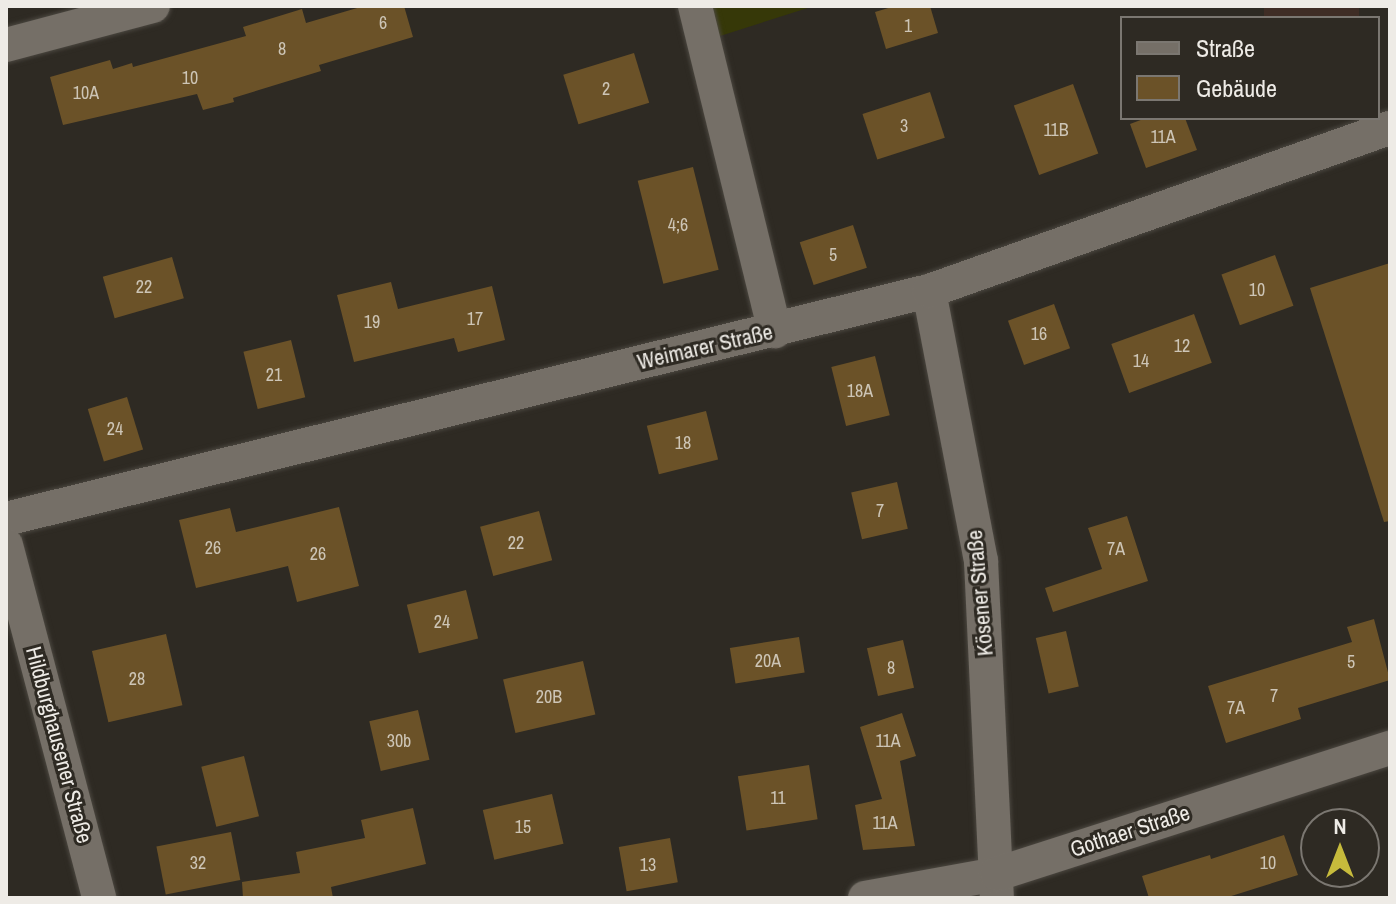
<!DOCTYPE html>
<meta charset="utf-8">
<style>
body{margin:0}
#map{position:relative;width:1396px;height:904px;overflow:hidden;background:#2e2a23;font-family:"Archivo Narrow",sans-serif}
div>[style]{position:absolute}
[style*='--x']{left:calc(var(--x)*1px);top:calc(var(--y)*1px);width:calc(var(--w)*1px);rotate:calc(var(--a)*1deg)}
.commercial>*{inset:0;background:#3f2d25;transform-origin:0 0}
.green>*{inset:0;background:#363808}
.building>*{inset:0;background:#6b5228;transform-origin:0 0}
.roads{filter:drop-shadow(0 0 2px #4b4740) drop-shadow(0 0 2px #4b4740)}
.minor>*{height:34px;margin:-17px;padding:0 17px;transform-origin:17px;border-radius:17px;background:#756f67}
span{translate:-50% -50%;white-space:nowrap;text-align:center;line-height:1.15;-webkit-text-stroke:6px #2e2a23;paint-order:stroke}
.number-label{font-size:18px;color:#cdc5b6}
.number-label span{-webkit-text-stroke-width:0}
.street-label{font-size:22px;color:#eeebe6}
.frame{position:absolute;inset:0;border:8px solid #eeebe6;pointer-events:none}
.legend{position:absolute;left:1120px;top:16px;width:260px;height:104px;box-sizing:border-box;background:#2e2a23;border:2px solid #7b7771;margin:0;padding:10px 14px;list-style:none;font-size:24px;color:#eeebe6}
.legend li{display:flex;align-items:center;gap:16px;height:40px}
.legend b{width:40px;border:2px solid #7b7771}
.north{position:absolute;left:1300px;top:808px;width:80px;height:80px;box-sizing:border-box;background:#2e2a23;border:2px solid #7b7771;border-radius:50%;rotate:0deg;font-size:22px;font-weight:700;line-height:32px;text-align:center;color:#eeebe6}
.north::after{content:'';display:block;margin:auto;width:28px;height:36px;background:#c7bb3c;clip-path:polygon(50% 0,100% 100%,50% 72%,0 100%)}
</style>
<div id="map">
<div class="commercial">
<div style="left:1264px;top:6px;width:95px;height:13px"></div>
</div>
<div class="green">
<div style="clip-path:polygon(710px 6px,814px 6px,717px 37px)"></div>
</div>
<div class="building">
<div style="clip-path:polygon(364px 6px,404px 6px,413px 37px,319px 65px,321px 71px,233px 98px,234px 102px,203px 110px,197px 94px,63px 125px,50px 77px,110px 60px,113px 69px,132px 63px,133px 67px,246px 36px,243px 27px,302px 9px,306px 23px)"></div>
<div style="clip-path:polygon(895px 6px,930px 6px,938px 33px,886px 49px,875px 12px)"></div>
<div style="left:634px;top:53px;width:52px;height:74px;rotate:73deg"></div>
<div style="left:1073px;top:84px;width:74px;height:63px;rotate:70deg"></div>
<div style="left:930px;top:92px;width:48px;height:71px;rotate:72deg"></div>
<div style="clip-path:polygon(1146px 118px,1185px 118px,1197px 150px,1146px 168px,1130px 124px)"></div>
<div style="left:693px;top:167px;width:106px;height:57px;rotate:76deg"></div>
<div style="left:853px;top:225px;width:45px;height:56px;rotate:72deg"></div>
<div style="left:1275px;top:255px;width:54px;height:57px;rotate:70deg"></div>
<div style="left:172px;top:257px;width:43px;height:72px;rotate:74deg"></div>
<div style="clip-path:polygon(1390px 263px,1390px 521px,1384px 522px,1310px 288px)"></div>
<div style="clip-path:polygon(391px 282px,398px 309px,492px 286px,505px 340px,458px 352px,454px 338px,354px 362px,337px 295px)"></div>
<div style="left:1054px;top:304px;width:47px;height:49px;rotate:70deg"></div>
<div style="left:1194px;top:314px;width:52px;height:88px;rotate:70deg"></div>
<div style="left:291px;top:340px;width:59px;height:49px;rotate:76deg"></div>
<div style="left:875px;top:356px;width:61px;height:45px;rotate:76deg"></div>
<div style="left:127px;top:397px;width:55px;height:41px;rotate:73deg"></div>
<div style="left:706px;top:411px;width:50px;height:61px;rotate:76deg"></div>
<div style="left:897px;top:482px;width:48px;height:47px;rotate:77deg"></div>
<div style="clip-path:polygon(339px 507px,359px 586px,297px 602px,288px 566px,196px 588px,179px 520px,230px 508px,236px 532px)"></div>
<div style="left:539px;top:511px;width:51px;height:61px;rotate:75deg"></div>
<div style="clip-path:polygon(1127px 516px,1148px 581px,1053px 612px,1045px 588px,1102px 569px,1088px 528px)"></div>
<div style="left:466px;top:590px;width:50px;height:61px;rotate:76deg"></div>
<div style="clip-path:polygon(1374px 619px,1390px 680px,1298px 708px,1301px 719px,1226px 743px,1208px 686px,1352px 642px,1347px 627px)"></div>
<div style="left:1066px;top:631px;width:57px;height:31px;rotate:77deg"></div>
<div style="left:166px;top:634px;width:73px;height:76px;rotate:77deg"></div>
<div style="left:799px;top:637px;width:36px;height:70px;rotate:81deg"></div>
<div style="left:903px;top:640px;width:49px;height:37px;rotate:77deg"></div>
<div style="left:583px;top:661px;width:55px;height:82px;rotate:77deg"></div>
<div style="left:418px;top:710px;width:51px;height:50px;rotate:77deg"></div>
<div style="clip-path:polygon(902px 713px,916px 756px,900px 761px,915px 846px,863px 850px,855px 805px,882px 799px,860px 727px)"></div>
<div style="left:244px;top:756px;width:62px;height:44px;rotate:76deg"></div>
<div style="left:809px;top:765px;width:55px;height:72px;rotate:81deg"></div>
<div style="left:552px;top:794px;width:51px;height:71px;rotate:77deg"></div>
<div style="clip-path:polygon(413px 808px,426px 864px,331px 887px,333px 898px,243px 898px,242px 882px,300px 873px,296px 852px,365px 838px,361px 820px)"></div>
<div style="left:231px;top:832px;width:49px;height:76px;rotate:79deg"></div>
<div style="clip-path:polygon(1284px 835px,1298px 875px,1225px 898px,1149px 898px,1142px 876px,1210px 855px,1211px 859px)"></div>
<div style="left:670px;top:838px;width:45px;height:52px;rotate:80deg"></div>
</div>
<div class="roads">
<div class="minor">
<div style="--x:695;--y:6;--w:335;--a:76.2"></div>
<div style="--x:6;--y:45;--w:152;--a:-14.9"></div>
<div style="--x:929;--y:291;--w:275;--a:79.1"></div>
<div style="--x:981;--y:561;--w:337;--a:87.3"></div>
<div style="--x:6;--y:519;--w:951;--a:-13.88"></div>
<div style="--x:929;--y:291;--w:489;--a:-19.5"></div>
<div style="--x:6;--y:545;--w:365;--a:75.2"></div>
<div style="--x:865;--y:898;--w:134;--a:-10.3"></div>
<div style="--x:997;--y:874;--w:413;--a:-17.8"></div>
</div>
</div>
<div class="number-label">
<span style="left:383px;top:23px">6</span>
<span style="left:908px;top:26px">1</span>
<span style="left:282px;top:49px">8</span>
<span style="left:190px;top:78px">10</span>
<span style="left:606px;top:89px">2</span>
<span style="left:86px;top:93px">10A</span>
<span style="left:904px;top:126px">3</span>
<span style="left:1056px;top:130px">11B</span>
<span style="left:1163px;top:137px">11A</span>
<span style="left:678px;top:225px">4;6</span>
<span style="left:833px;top:255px">5</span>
<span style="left:144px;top:287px">22</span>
<span style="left:1257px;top:290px">10</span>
<span style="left:475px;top:319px">17</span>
<span style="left:372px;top:322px">19</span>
<span style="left:1039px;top:334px">16</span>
<span style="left:1182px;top:346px">12</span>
<span style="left:1141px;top:361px">14</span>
<span style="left:274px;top:375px">21</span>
<span style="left:860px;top:391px">18A</span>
<span style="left:115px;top:429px">24</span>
<span style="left:683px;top:443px">18</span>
<span style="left:880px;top:511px">7</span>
<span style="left:516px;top:543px">22</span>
<span style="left:213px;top:548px">26</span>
<span style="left:1116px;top:549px">7A</span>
<span style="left:318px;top:554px">26</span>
<span style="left:442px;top:622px">24</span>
<span style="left:768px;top:661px">20A</span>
<span style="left:1351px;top:662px">5</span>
<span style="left:891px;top:668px">8</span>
<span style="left:137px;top:679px">28</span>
<span style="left:1274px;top:696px">7</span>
<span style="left:549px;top:697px">20B</span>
<span style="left:1236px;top:708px">7A</span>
<span style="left:399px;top:741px">30b</span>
<span style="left:888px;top:741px">11A</span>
<span style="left:778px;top:798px">11</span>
<span style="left:885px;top:823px">11A</span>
<span style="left:523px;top:827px">15</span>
<span style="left:198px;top:863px">32</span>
<span style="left:1268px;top:863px">10</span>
<span style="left:648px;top:865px">13</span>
</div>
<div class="street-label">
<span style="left:705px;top:347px;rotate:-13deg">Weimarer Straße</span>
<span style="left:980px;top:593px;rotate:-95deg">Kösener Straße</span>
<span style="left:59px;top:745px;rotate:75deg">Hildburghausener Straße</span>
<span style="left:1130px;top:831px;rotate:-18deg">Gothaer Straße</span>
</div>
<div class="frame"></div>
<ul class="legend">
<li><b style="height:10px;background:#756f67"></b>Straße</li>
<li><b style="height:22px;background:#6b5228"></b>Gebäude</li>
</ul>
<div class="north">N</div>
</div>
